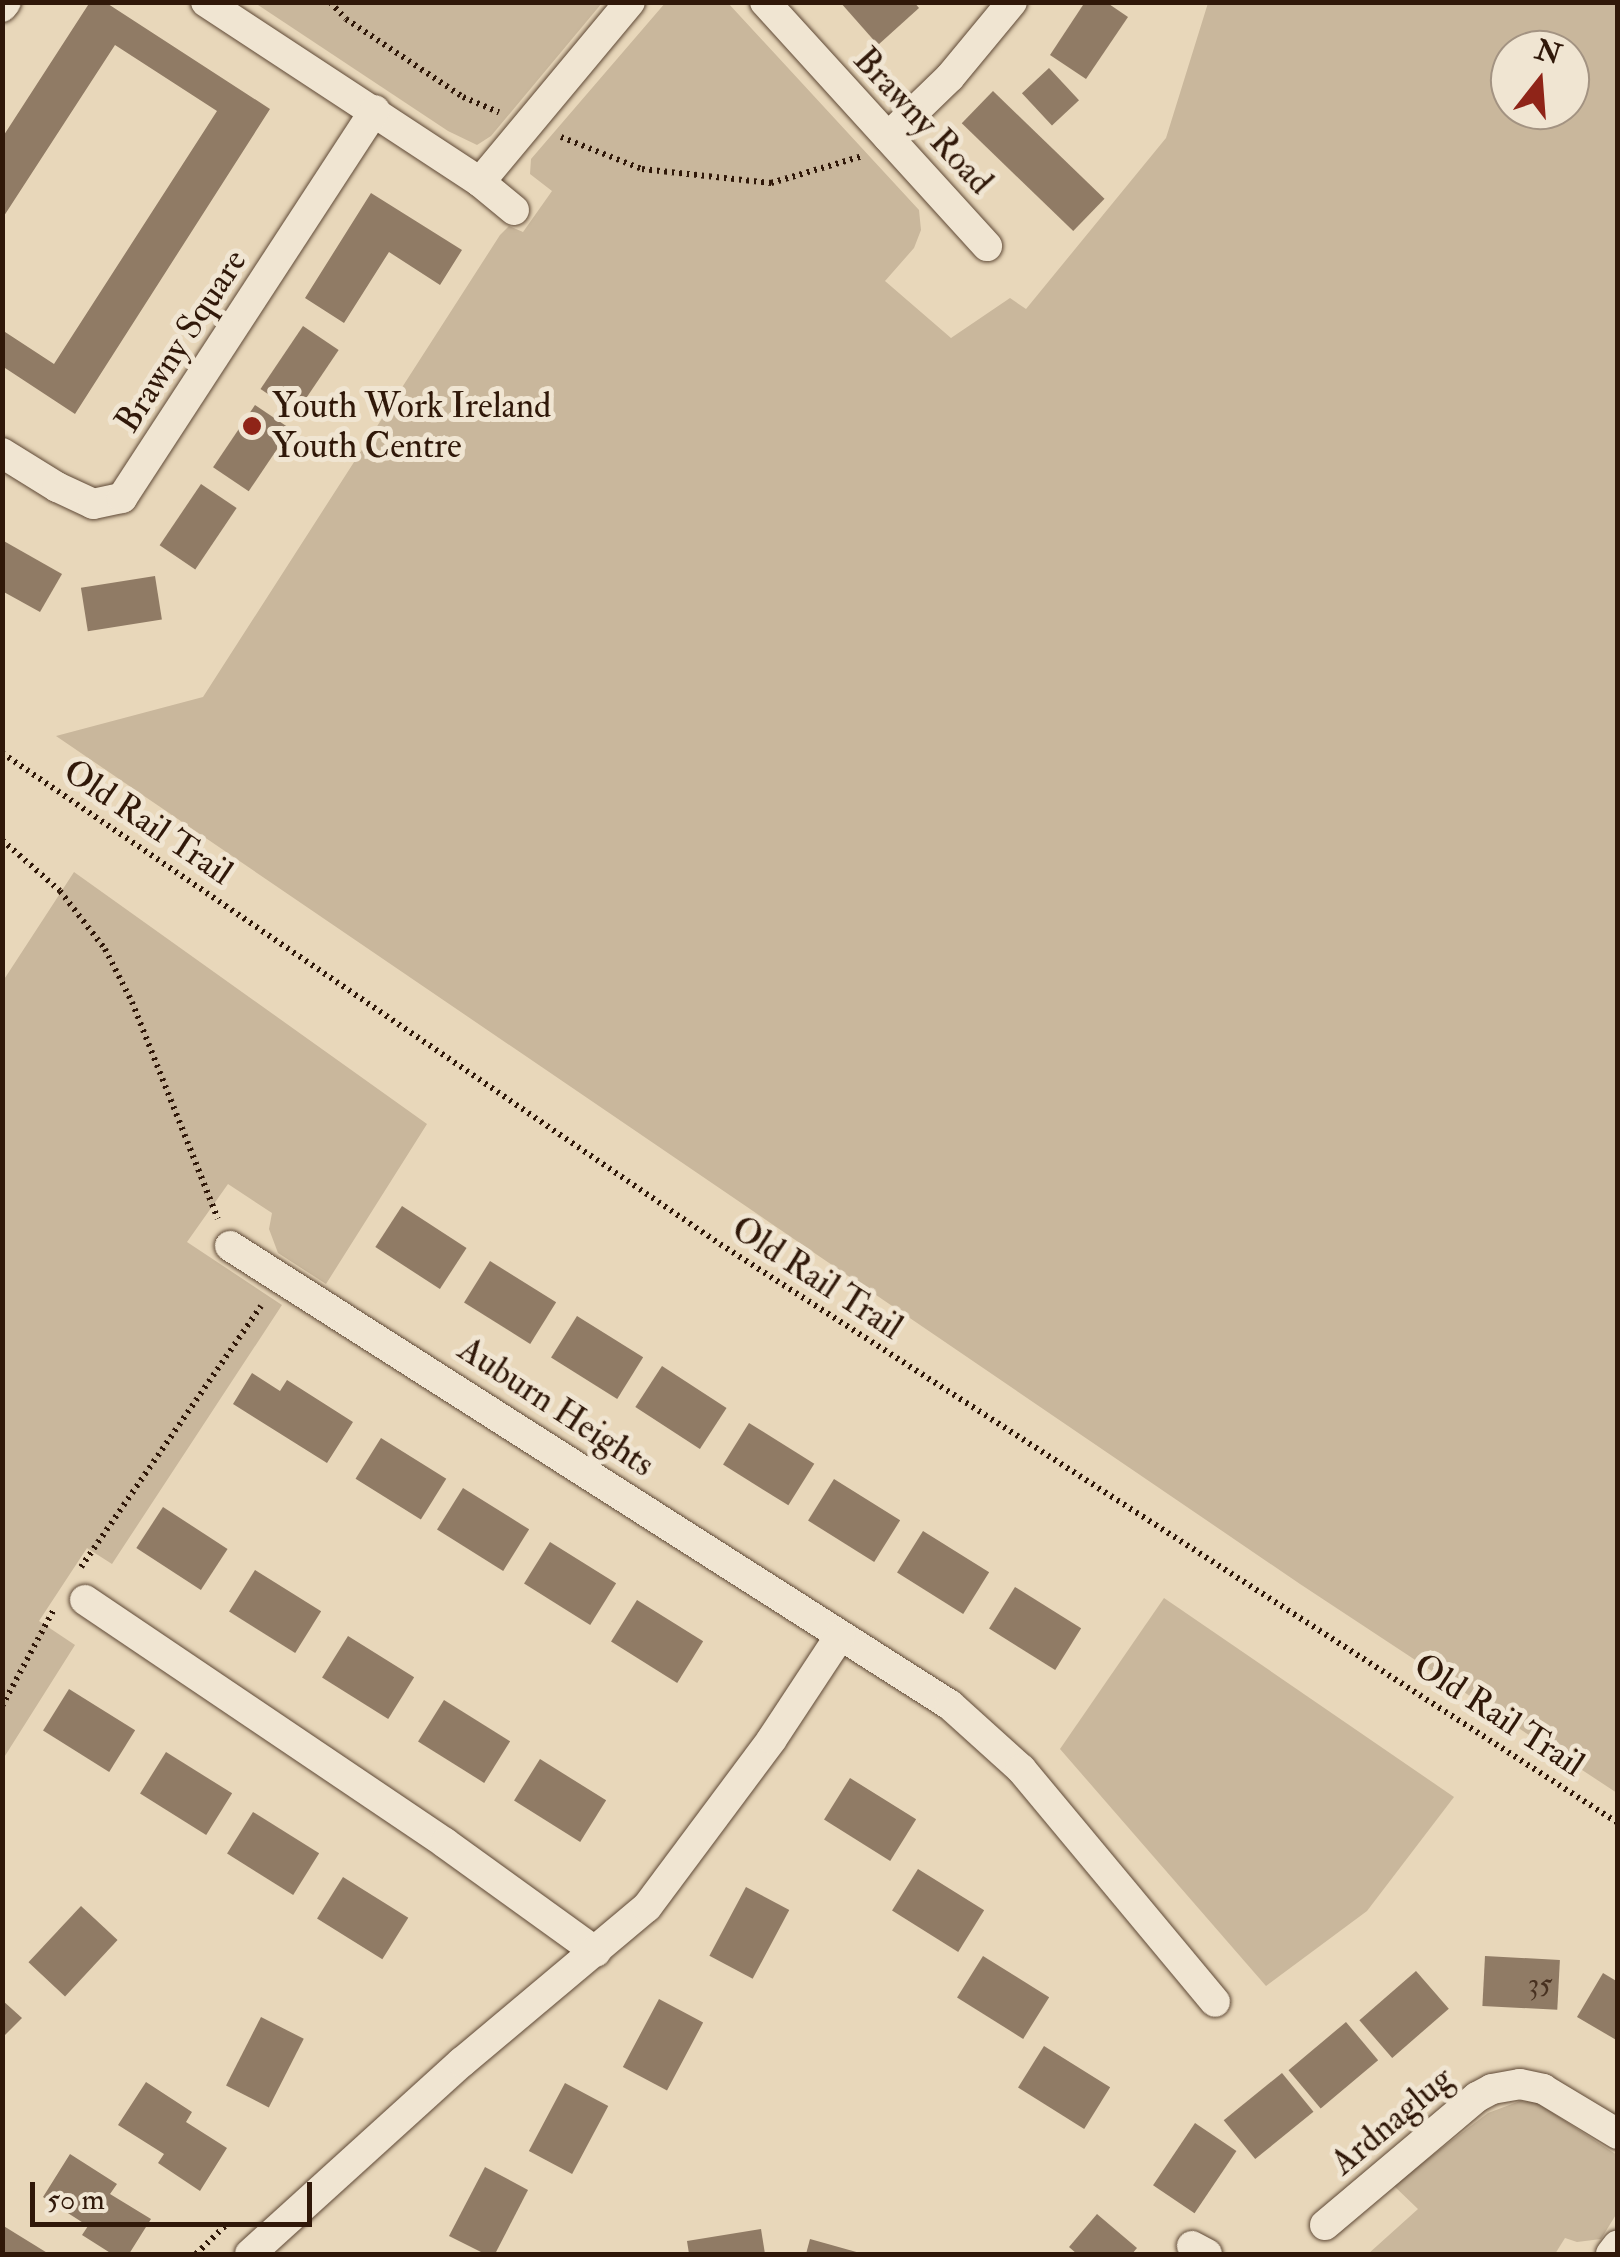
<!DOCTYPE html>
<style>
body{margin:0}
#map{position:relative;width:1620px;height:2257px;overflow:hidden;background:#e8d7ba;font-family:"IM FELL Double Pica",serif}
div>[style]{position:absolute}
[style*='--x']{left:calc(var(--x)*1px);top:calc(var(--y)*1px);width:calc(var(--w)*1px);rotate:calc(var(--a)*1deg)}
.green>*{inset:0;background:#c9b79c}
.building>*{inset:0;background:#907b65;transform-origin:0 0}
.path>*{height:6px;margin-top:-3px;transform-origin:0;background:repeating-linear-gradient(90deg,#301809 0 2.5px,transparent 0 7.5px)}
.roads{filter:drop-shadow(0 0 2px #5e4835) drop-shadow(0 0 2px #5e4835)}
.minor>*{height:30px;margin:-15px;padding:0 15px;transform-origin:15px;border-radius:15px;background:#f0e5d2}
.dots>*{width:28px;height:28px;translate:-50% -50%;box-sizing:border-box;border:5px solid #f0e5d2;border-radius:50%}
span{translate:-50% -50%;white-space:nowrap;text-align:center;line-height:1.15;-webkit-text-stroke:10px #f0e5d2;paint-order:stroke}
.number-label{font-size:30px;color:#483120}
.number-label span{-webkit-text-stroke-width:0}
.street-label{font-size:35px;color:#301809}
.poi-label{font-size:35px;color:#301809}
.left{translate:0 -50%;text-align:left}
.frame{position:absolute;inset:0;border:5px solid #301809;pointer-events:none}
.north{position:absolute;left:1490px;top:30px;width:100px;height:100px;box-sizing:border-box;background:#f0e5d2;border:2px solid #a39382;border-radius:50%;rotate:17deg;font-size:28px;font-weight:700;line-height:40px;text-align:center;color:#301809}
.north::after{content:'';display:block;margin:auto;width:35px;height:45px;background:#8f2418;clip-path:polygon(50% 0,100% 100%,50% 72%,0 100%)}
.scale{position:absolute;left:30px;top:2182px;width:282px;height:45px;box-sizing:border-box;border:5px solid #301809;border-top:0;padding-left:12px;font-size:30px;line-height:35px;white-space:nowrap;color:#301809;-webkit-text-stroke:8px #f0e5d2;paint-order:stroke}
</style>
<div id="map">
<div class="green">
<div style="clip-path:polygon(evenodd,666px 2px,728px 3px,919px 210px,921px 230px,914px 248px,885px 281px,951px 338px,1010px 298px,1026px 309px,1166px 138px,1208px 3px,1617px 3px,1617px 1793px,1300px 1584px,56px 736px,203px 697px,500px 235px,509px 226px,523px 232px,552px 191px,530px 174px,531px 159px,666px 2px,1570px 50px,1570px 110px,1510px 110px,1510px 50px,1570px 50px)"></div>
<div style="clip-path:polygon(255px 3px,602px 3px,491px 136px,477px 145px,448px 131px)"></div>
<div style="clip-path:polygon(74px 872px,427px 1124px,326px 1284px,278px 1253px,269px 1229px,272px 1213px,228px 1184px,187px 1242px,282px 1305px,112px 1564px,87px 1548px,39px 1621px,75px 1645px,3px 1759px,3px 981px)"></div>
<div style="clip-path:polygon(1164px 1598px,1454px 1797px,1367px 1911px,1266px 1986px,1060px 1749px)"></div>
<div style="clip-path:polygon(1520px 2101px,1536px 2102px,1617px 2155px,1617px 2213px,1601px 2239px,1577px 2242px,1565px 2238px,1555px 2254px,1368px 2254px,1418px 2209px,1393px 2185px,1488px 2113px)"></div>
</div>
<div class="building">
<div style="clip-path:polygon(90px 2px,105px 2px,270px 109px,75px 414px,2px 366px,2px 330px,54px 364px,217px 111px,115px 45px,2px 219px,2px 138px)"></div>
<div style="clip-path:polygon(840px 2px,914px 2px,919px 8px,878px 45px)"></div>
<div style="clip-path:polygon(1085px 2px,1106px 2px,1128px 17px,1086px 79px,1050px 55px)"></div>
<div style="left:1049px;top:68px;width:44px;height:37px;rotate:47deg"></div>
<div style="left:993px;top:91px;width:155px;height:45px;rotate:44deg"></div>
<div style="clip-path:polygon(371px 193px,462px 250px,440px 285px,389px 252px,344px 323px,305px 298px)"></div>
<div style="left:303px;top:326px;width:43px;height:76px;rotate:34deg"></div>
<div style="left:255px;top:405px;width:43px;height:75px;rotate:34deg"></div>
<div style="left:201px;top:484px;width:43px;height:74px;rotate:34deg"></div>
<div style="clip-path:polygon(2px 540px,62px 574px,40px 612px,2px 591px)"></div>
<div style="left:155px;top:576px;width:44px;height:75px;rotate:81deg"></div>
<div style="left:402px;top:1206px;width:77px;height:49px;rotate:33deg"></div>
<div style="left:490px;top:1261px;width:78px;height:49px;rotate:32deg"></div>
<div style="left:577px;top:1316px;width:78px;height:49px;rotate:32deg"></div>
<div style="left:662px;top:1366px;width:77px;height:49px;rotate:33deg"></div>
<div style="clip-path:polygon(252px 1373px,280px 1391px,287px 1380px,353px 1422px,327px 1463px,233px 1404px)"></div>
<div style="left:749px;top:1423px;width:77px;height:49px;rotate:32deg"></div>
<div style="left:381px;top:1438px;width:77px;height:48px;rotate:32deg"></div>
<div style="left:834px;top:1479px;width:78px;height:49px;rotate:32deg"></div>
<div style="left:463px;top:1488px;width:78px;height:49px;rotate:32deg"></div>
<div style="left:163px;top:1507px;width:77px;height:49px;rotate:33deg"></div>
<div style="left:923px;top:1531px;width:78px;height:49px;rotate:32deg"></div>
<div style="left:550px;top:1542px;width:78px;height:49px;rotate:32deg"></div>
<div style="left:255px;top:1570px;width:78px;height:49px;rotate:32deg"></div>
<div style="left:1015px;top:1587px;width:78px;height:49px;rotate:32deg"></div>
<div style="left:637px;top:1600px;width:78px;height:49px;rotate:32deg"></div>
<div style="left:348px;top:1636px;width:78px;height:49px;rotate:32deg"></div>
<div style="left:69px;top:1689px;width:78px;height:49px;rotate:32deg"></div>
<div style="left:444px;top:1700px;width:78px;height:49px;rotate:32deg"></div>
<div style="left:166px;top:1752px;width:78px;height:49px;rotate:32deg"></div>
<div style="left:540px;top:1759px;width:78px;height:49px;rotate:32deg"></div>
<div style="left:850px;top:1778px;width:78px;height:49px;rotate:32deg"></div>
<div style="left:253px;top:1812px;width:78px;height:49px;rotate:32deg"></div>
<div style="left:918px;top:1869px;width:78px;height:49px;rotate:32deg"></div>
<div style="left:343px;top:1877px;width:77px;height:49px;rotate:32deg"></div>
<div style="left:746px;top:1887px;width:49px;height:78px;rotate:28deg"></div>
<div style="left:81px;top:1906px;width:50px;height:77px;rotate:43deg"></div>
<div style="left:983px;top:1956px;width:78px;height:49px;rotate:32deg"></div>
<div style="left:1485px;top:1956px;width:75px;height:50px;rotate:3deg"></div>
<div style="left:1416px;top:1971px;width:50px;height:75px;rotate:49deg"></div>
<div style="clip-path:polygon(1603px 1973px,1618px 1982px,1618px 2041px,1577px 2017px)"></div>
<div style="left:659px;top:1999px;width:50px;height:77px;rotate:28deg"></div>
<div style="clip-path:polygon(2px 2000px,22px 2018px,2px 2038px)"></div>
<div style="left:261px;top:2017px;width:48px;height:77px;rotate:27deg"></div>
<div style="left:1346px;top:2022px;width:50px;height:75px;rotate:50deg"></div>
<div style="left:1044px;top:2046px;width:78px;height:49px;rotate:32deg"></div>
<div style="left:1282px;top:2073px;width:50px;height:75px;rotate:51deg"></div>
<div style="clip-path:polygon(146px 2082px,192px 2112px,186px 2122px,227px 2148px,200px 2191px,158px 2163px,164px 2154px,118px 2125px)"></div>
<div style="left:565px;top:2083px;width:49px;height:77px;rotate:28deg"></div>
<div style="left:1195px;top:2123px;width:50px;height:75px;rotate:34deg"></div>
<div style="clip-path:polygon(70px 2154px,117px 2184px,110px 2194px,151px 2219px,129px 2254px,112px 2254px,82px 2235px,88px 2226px,43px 2197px)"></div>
<div style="clip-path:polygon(485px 2167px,528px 2190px,495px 2254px,485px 2254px,449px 2236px)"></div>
<div style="clip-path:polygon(1097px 2214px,1137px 2248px,1132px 2254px,1077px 2254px,1069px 2247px)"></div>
<div style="clip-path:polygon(2px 2225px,49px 2254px,2px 2254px)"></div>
<div style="clip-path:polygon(761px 2229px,765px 2254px,689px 2254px,687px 2241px)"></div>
<div style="clip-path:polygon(810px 2239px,860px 2253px,860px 2254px,806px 2254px)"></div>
</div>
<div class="path">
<div style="--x:330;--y:2;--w:23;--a:47"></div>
<div style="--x:346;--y:19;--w:141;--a:33.7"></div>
<div style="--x:463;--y:97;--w:39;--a:23"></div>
<div style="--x:561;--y:137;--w:87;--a:21.6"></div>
<div style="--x:642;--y:169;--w:130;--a:6.2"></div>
<div style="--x:771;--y:183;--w:96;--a:-16.4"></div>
<div style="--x:2;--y:753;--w:870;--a:34.37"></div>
<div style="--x:720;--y:1244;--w:1068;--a:32.81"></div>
<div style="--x:2;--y:840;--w:77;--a:41.3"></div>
<div style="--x:60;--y:891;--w:73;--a:52.2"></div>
<div style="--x:105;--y:949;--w:59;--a:63"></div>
<div style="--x:132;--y:1002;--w:233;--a:68.4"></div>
<div style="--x:81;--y:1567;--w:317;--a:-55.4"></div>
<div style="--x:2;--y:1706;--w:112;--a:-61.8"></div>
<div style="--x:196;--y:2254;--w:43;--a:-44.1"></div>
</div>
<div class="roads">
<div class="minor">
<div style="--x:206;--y:2;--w:328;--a:33.3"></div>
<div style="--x:480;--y:182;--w:234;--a:-50.2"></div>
<div style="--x:765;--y:2;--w:330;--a:47.7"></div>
<div style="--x:2;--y:7;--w:6;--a:-51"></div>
<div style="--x:888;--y:137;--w:86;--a:-44.1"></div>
<div style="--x:950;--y:77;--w:97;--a:-50.4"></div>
<div style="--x:480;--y:182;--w:44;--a:39.5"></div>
<div style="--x:2;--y:453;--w:65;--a:31.7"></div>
<div style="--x:57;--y:487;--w:40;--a:25"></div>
<div style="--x:93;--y:504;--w:30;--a:-12"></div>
<div style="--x:122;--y:498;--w:463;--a:-56.9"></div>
<div style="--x:230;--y:1246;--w:854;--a:32.52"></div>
<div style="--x:950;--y:1705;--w:96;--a:42"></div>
<div style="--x:1021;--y:1769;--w:303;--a:50.2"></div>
<div style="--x:85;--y:1600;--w:434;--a:34"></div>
<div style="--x:445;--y:1843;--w:186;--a:35.8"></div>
<div style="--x:1325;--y:2225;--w:199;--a:-40.1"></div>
<div style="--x:1477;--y:2097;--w:17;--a:-28"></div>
<div style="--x:1492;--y:2089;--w:28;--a:-10"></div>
<div style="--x:1520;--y:2084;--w:24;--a:12"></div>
<div style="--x:1543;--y:2089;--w:87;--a:31"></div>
<div style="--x:1192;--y:2246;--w:17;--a:28"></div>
<div style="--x:250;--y:2254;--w:286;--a:-42.2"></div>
<div style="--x:462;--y:2062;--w:241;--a:-40"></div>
<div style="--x:647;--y:1907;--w:209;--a:-53.3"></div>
<div style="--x:772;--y:1739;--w:123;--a:-56.6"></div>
<div style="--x:1611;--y:2254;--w:11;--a:-52"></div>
</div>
</div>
<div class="dots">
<div style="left:252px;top:426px;background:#8f2418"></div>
</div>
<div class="number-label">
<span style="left:1540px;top:1984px">35</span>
</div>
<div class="street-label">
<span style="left:923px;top:121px;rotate:47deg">Brawny Road</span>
<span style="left:181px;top:341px;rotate:-57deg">Brawny Square</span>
<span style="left:148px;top:822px;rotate:34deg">Old Rail Trail</span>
<span style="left:817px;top:1278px;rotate:33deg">Old Rail Trail</span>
<span style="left:556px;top:1407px;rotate:33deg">Auburn Heights</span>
<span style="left:1499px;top:1715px;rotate:33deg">Old Rail Trail</span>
<span style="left:1392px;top:2121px;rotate:-40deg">Ardnaglug</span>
</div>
<div class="poi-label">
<span class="left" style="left:272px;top:426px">Youth Work Ireland<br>Youth Centre</span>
</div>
<div class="frame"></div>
<div class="north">N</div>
<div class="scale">50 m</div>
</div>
